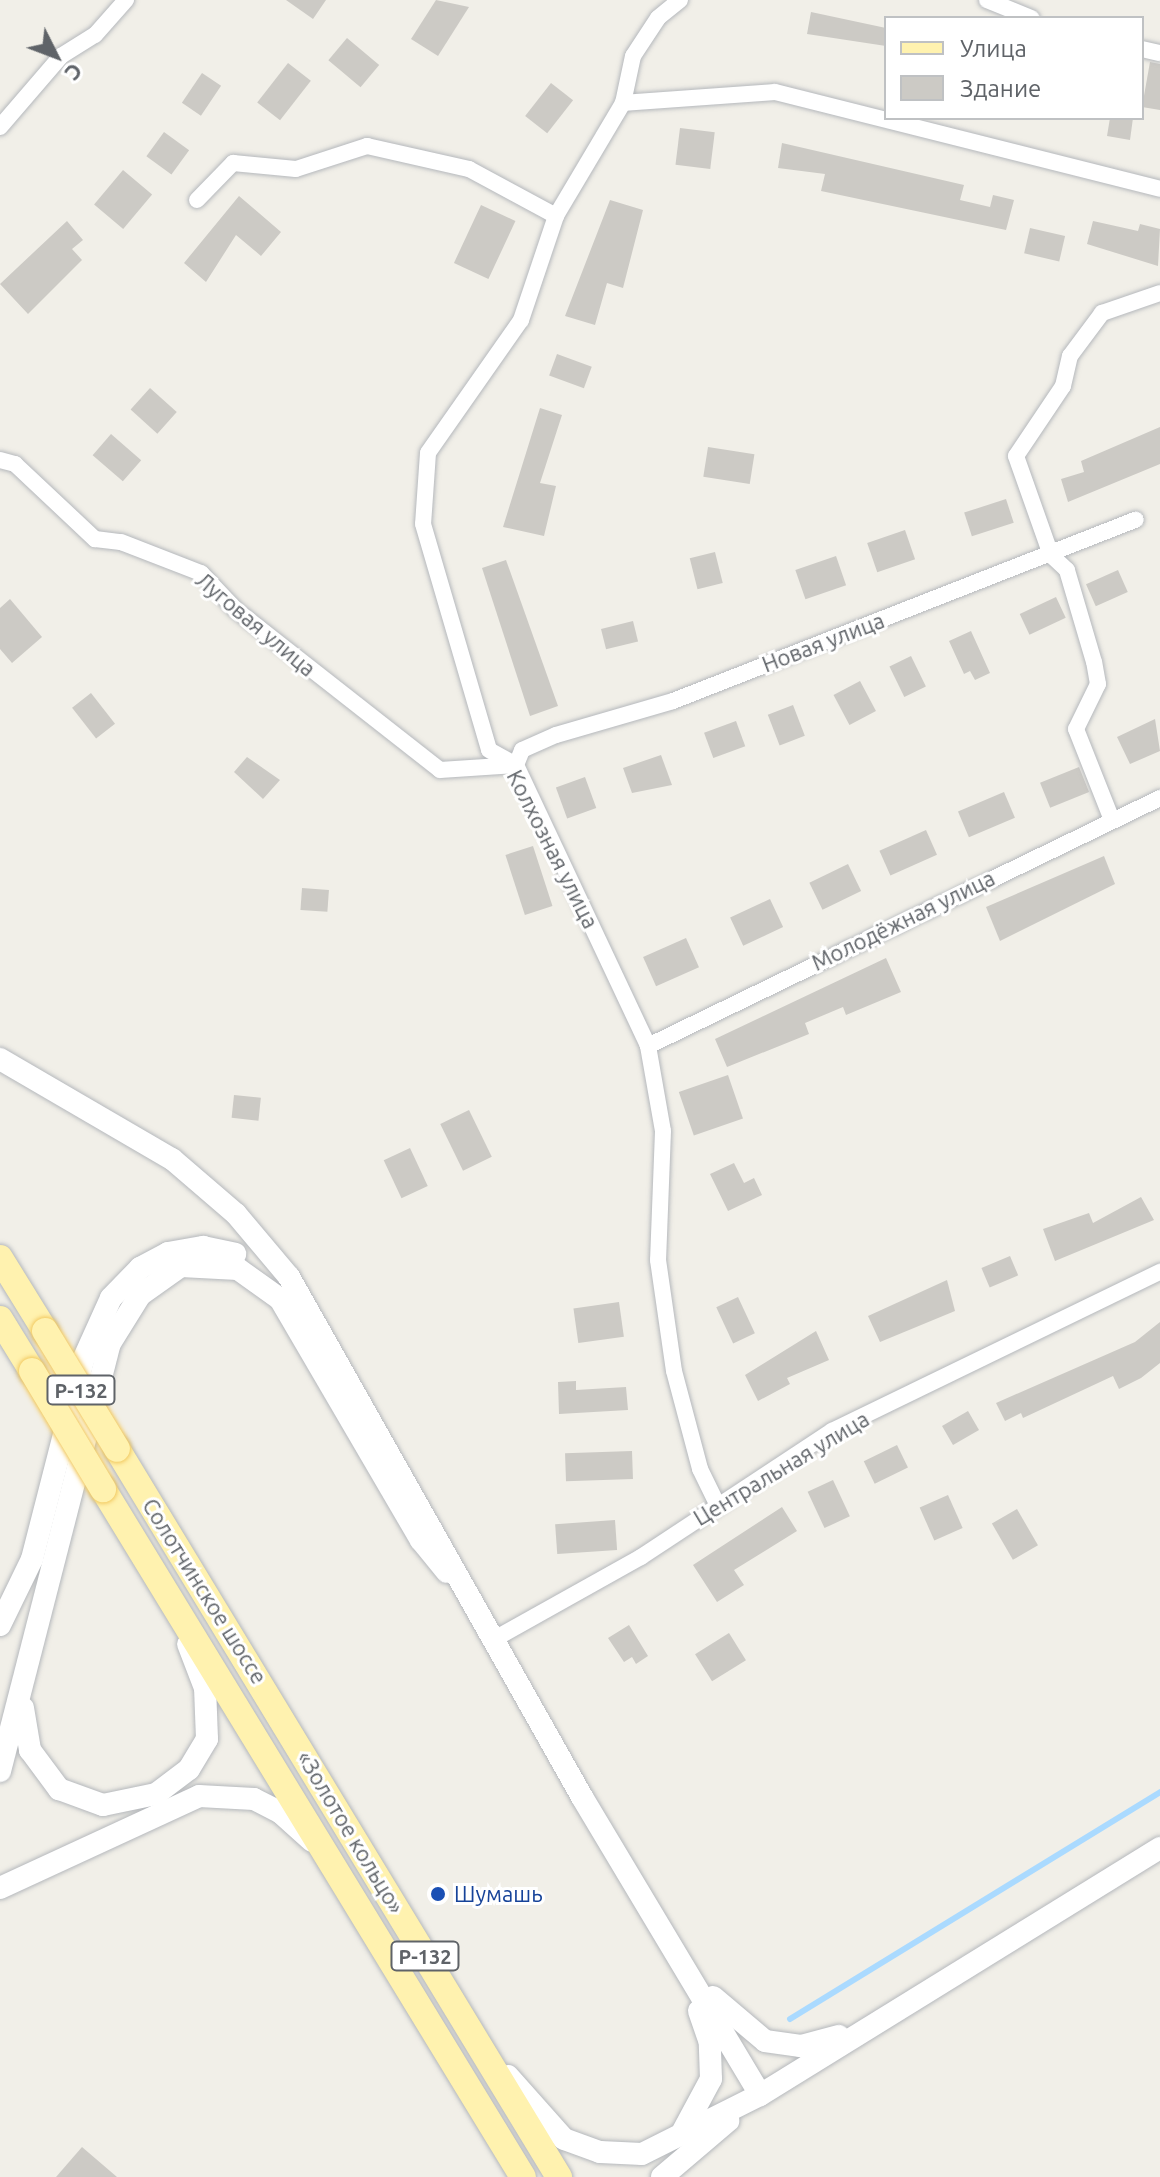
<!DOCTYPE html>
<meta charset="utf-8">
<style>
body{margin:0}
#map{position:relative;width:1160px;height:2177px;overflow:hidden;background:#f1efe8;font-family:Ubuntu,sans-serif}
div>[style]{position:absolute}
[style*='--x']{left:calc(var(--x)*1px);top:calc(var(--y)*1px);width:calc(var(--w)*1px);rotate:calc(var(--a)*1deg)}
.stream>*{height:6px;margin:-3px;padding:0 3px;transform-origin:3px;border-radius:3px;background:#aadaff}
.building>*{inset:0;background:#cccac5;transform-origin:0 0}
.roads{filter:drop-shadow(0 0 2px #b5b8bc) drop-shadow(0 0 2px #b5b8bc)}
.street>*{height:16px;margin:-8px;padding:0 8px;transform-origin:8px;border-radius:8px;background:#fff}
.secondary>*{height:22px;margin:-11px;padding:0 11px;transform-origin:11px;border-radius:11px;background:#fff}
.primary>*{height:26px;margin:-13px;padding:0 13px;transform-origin:13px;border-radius:13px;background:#fff2af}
.bridges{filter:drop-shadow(0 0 2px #f2c960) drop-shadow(0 0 2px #f2c960)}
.primary-bridge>*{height:26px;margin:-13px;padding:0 13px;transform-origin:13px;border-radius:13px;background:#fff2af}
.dots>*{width:22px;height:22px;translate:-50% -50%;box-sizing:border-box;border:4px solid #fff;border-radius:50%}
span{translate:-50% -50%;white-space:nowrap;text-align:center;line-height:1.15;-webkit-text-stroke:6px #fff;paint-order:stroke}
.shield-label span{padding:2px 6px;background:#fff;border:2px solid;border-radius:6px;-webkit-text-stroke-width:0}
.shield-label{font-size:20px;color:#5f6368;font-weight:700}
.street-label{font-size:22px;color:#5f6368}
.transit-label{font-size:22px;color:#164399}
.left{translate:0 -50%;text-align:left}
.legend{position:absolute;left:884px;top:16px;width:260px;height:104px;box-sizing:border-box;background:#fff;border:2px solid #bfc1c3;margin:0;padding:10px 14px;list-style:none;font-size:24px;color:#5f6368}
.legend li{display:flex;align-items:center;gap:16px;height:40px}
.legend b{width:40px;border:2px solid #bfc1c3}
.north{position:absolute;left:16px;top:16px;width:80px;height:80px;-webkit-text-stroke:6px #fff;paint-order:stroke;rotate:132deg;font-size:22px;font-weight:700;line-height:32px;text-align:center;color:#5f6368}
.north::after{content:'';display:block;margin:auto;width:28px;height:36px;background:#5f6368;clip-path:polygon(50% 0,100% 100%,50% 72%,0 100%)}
</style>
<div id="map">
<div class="stream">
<div style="--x:790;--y:2019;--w:434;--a:-31.5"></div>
</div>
<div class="building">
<div style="clip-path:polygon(286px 0,326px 0,313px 19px)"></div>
<div style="clip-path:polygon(436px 0,469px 7px,438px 56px,411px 39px)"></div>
<div style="clip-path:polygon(811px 12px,886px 28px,886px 46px,807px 34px)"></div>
<div style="left:347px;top:38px;width:42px;height:29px;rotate:40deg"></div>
<div style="clip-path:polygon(1150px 62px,1160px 64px,1160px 110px,1142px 107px)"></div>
<div style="left:288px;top:63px;width:29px;height:50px;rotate:38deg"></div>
<div style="left:202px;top:73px;width:23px;height:36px;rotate:34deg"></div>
<div style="left:551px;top:83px;width:28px;height:42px;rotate:38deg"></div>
<div style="clip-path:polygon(1110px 118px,1133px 118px,1130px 140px,1107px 136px)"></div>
<div style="left:680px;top:128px;width:35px;height:37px;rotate:7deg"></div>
<div style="left:164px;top:132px;width:31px;height:30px;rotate:36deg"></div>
<div style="clip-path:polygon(782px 143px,964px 185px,960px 200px,990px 207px,993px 195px,1014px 200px,1006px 230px,821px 191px,825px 174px,778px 168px)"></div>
<div style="left:123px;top:170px;width:38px;height:45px;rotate:40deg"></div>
<div style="clip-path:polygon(239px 196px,281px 232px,261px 256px,236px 235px,206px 282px,184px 263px)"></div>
<div style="clip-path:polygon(610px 200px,643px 210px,623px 288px,607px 283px,595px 325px,565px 316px)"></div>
<div style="left:481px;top:205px;width:38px;height:64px;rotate:25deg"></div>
<div style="clip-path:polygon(67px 221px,83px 240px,72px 249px,82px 260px,28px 314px,0 284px)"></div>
<div style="clip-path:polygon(1093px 221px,1138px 231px,1140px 224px,1160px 229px,1158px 266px,1087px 244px)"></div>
<div style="left:1030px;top:228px;width:36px;height:26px;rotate:13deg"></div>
<div style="left:557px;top:354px;width:37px;height:23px;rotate:20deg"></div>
<div style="left:150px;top:388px;width:36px;height:29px;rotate:42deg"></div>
<div style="clip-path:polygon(540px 408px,562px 415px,540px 483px,556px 486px,544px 536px,503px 527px)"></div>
<div style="clip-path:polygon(1160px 427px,1160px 464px,1068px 502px,1061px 479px,1084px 472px,1081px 461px)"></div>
<div style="left:111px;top:434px;width:40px;height:28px;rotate:41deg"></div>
<div style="left:708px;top:447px;width:47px;height:30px;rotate:9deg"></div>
<div style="left:1006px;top:499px;width:25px;height:44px;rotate:72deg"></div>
<div style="left:905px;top:530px;width:31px;height:40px;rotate:71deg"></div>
<div style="left:715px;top:552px;width:32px;height:26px;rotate:76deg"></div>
<div style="left:836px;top:556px;width:31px;height:43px;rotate:71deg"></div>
<div style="clip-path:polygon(506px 560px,558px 706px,530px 716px,482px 568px)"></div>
<div style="left:1118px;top:570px;width:24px;height:35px;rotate:66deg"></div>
<div style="left:1056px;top:597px;width:23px;height:40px;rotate:65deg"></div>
<div style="clip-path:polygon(10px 599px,42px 637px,12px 663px,0 649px,0 608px)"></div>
<div style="left:633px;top:621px;width:21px;height:33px;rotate:76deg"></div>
<div style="clip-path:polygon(971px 631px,990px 673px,975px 680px,970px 671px,964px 674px,949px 641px)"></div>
<div style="left:911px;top:656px;width:34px;height:24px;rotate:64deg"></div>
<div style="left:860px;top:681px;width:34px;height:30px;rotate:62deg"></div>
<div style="left:91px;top:693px;width:39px;height:24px;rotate:52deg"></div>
<div style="left:793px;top:705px;width:33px;height:27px;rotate:69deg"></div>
<div style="clip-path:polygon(1155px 719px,1160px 751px,1130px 764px,1117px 737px)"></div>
<div style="left:736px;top:721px;width:27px;height:34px;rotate:70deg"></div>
<div style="clip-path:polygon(661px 755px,672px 785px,632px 793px,623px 768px)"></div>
<div style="clip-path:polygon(247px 757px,280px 780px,263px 799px,234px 772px)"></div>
<div style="left:1079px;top:767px;width:27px;height:42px;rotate:68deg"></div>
<div style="left:585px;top:777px;width:33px;height:31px;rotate:70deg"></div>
<div style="left:1004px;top:792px;width:28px;height:50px;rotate:67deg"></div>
<div style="left:926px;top:830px;width:27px;height:51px;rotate:66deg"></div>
<div style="left:533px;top:846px;width:63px;height:29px;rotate:72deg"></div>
<div style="clip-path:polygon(1104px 856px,1115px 884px,1000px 941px,986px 907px)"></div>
<div style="left:848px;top:864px;width:30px;height:43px;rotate:64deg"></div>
<div style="left:302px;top:888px;width:27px;height:22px;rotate:4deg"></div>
<div style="left:770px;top:899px;width:31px;height:44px;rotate:65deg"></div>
<div style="left:686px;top:938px;width:32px;height:47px;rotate:66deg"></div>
<div style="clip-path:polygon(886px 958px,901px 992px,846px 1015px,843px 1007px,805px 1023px,809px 1034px,727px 1067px,715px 1039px)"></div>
<div style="left:728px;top:1075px;width:46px;height:52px;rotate:71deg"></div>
<div style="left:234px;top:1095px;width:27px;height:23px;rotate:6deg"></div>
<div style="left:469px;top:1110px;width:52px;height:32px;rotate:64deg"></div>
<div style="left:410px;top:1148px;width:42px;height:29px;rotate:65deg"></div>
<div style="clip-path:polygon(734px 1163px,744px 1183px,754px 1178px,762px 1195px,728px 1211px,710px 1174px)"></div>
<div style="clip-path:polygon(1141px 1197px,1154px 1220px,1055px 1261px,1043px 1229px,1089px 1213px,1093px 1223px)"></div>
<div style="left:1010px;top:1256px;width:21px;height:31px;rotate:67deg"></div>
<div style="clip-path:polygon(947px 1280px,955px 1311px,880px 1342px,868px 1316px)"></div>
<div style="left:738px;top:1297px;width:40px;height:24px;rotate:65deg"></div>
<div style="left:619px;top:1302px;width:35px;height:46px;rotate:82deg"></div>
<div style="clip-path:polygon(1160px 1322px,1160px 1363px,1141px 1378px,1119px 1389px,1113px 1376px,1023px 1418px,1021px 1413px,1005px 1421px,996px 1403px,1135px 1342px)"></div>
<div style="clip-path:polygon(816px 1331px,829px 1360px,787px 1378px,790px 1384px,758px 1401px,745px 1375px)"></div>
<div style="clip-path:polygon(576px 1381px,576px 1390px,626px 1387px,628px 1410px,559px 1414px,558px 1382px)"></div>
<div style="left:968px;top:1411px;width:22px;height:30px;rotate:60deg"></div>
<div style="left:897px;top:1445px;width:25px;height:37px;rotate:64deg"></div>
<div style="left:632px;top:1451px;width:28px;height:67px;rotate:88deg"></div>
<div style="left:833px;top:1480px;width:40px;height:28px;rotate:65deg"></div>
<div style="left:948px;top:1495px;width:36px;height:31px;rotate:66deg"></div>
<div style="clip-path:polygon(782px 1507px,797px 1531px,734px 1570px,744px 1585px,717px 1602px,693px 1565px)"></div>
<div style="left:1017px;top:1509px;width:42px;height:29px;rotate:60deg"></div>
<div style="left:615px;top:1520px;width:30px;height:60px;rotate:86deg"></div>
<div style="clip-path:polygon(629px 1625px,648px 1656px,636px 1664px,632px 1657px,624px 1662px,608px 1638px)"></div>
<div style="left:729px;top:1633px;width:32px;height:40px;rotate:58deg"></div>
<div style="clip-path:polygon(82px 2147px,117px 2177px,56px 2177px)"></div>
</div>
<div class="roads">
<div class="street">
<div style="--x:680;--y:0;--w:28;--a:141"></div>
<div style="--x:658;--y:18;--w:45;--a:123.3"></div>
<div style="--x:633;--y:56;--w:48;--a:102"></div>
<div style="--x:623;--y:103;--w:131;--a:120.7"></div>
<div style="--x:556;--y:216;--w:110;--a:108.6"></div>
<div style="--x:521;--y:320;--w:162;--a:125"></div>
<div style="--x:428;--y:453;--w:71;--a:94"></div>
<div style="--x:423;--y:524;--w:235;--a:73.7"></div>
<div style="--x:489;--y:750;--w:31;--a:29"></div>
<div style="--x:516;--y:765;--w:310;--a:64.8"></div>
<div style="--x:648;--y:1046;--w:86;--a:80"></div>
<div style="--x:663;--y:1131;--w:129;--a:92.2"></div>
<div style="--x:658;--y:1260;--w:112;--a:81.8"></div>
<div style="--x:674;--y:1371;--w:101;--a:75.1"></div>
<div style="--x:700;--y:1469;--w:39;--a:64"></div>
<div style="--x:987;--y:0;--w:48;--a:22.2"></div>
<div style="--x:1142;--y:49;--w:18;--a:13"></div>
<div style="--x:623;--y:103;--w:152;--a:-4.1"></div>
<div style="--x:775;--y:92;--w:397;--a:14.1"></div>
<div style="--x:0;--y:127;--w:94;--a:-49.3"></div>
<div style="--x:61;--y:56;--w:40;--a:-32"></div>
<div style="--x:95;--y:35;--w:47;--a:-48.5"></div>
<div style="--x:197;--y:200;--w:52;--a:-45.8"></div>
<div style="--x:233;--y:163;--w:63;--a:5.4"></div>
<div style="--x:296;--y:169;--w:75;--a:-17.9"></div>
<div style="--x:367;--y:146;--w:105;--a:12.7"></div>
<div style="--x:469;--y:169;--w:99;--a:28.4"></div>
<div style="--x:0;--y:460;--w:16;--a:15"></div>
<div style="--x:15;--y:464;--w:110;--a:43.2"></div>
<div style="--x:95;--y:539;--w:26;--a:7"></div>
<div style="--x:121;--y:542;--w:86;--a:21.2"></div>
<div style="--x:201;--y:573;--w:51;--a:46.6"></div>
<div style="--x:236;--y:610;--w:259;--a:38.1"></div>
<div style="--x:440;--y:770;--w:76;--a:-3.8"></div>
<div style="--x:516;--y:765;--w:16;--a:-68"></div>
<div style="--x:522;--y:750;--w:37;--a:-24"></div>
<div style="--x:556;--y:735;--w:122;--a:-16.2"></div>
<div style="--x:673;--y:701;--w:497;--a:-21.4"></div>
<div style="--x:1112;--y:820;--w:98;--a:-111.6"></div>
<div style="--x:1076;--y:729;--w:50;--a:-63.9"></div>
<div style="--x:1098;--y:684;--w:22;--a:-100"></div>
<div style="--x:1094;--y:662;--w:96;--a:-106.4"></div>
<div style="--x:1067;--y:570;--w:22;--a:-137"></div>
<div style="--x:1051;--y:555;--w:105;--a:-109.5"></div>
<div style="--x:1016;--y:456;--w:84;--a:-56.1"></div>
<div style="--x:1063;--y:386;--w:31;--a:-77"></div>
<div style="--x:1070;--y:356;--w:54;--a:-53.3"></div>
<div style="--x:1102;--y:313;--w:61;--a:-19"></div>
<div style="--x:648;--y:1046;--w:569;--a:-25.84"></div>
<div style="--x:496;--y:1638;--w:166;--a:-29.2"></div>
<div style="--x:641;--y:1557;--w:229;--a:-33.4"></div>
<div style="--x:832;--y:1431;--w:365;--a:-25.9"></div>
</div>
<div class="secondary">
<div style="--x:0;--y:1059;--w:199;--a:30.2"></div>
<div style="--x:172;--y:1159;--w:84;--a:40.7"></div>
<div style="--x:236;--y:1214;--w:82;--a:49.9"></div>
<div style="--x:289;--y:1277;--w:597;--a:60.6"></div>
<div style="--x:582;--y:1797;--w:347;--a:59.1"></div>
<div style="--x:0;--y:1625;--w:73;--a:-64.1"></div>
<div style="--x:32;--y:1559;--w:205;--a:-75.6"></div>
<div style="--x:83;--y:1360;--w:68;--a:-65.7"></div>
<div style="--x:111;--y:1298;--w:42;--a:-46"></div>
<div style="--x:140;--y:1268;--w:32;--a:-28"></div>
<div style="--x:168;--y:1253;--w:36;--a:-10"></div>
<div style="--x:203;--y:1247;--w:33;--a:12"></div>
<div style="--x:23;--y:1708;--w:43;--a:80.5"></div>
<div style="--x:30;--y:1750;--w:49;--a:53.4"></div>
<div style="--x:59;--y:1789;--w:47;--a:20"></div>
<div style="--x:103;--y:1805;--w:54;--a:-11.7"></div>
<div style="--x:156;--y:1794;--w:41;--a:-37.1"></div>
<div style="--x:189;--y:1769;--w:35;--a:-59"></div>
<div style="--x:207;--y:1739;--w:51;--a:-92.2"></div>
<div style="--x:205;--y:1688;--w:47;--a:-111.1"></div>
<div style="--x:0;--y:1771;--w:440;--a:-75.6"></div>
<div style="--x:109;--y:1345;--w:59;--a:-58.2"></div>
<div style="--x:140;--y:1295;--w:50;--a:-35.3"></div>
<div style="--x:181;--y:1266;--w:57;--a:3"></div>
<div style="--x:238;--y:1269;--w:52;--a:35.5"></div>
<div style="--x:280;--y:1299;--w:279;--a:59.7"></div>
<div style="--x:421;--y:1540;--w:41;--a:50.9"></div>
<div style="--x:0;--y:1888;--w:219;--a:-24.8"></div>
<div style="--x:199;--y:1796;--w:55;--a:3.1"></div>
<div style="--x:254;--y:1799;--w:30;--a:27"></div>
<div style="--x:281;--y:1813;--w:42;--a:42.1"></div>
<div style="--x:713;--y:1997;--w:68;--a:40.2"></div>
<div style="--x:765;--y:2041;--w:36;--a:8"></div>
<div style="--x:801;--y:2046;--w:39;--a:-15"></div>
<div style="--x:508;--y:2076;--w:84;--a:48.4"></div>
<div style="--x:564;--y:2139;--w:38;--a:20"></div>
<div style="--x:600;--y:2152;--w:42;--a:2.7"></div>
<div style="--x:642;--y:2154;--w:132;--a:-26.6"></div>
<div style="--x:760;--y:2095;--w:470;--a:-31.7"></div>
<div style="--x:683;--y:2131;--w:59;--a:-61.7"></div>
<div style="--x:711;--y:2079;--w:36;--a:-92"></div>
<div style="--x:710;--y:2043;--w:34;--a:-109"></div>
<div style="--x:662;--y:2177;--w:87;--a:-40.3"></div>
</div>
<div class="primary">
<div style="--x:0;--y:1258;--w:86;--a:58.3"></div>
<div style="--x:0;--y:1319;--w:61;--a:58.4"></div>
<div style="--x:117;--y:1449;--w:852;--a:58.74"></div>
<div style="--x:103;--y:1489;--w:806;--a:58.6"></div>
</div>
</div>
<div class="bridges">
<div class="primary-bridge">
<div style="--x:45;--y:1331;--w:138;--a:58.6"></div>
<div style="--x:32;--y:1371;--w:138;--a:59"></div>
</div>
</div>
<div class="dots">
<div style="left:438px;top:1894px;background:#1a4fb4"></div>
</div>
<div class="shield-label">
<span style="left:81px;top:1390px">Р-132</span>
<span style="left:425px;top:1956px">Р-132</span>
</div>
<div class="street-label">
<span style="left:256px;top:624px;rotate:40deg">Луговая улица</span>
<span style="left:823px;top:642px;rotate:-21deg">Новая улица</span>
<span style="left:553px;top:849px;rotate:63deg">Колхозная улица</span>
<span style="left:903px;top:920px;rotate:-26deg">Молодёжная улица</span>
<span style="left:781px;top:1468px;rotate:-31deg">Центральная улица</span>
<span style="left:205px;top:1591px;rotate:58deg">Солотчинское шоссе</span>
<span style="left:351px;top:1832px;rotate:59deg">«Золотое кольцо»</span>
</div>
<div class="transit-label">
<span class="left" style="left:454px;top:1894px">Шумашь</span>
</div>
<ul class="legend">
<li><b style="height:10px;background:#fff2af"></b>Улица</li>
<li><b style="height:22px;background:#cccac5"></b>Здание</li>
</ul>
<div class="north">С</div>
</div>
